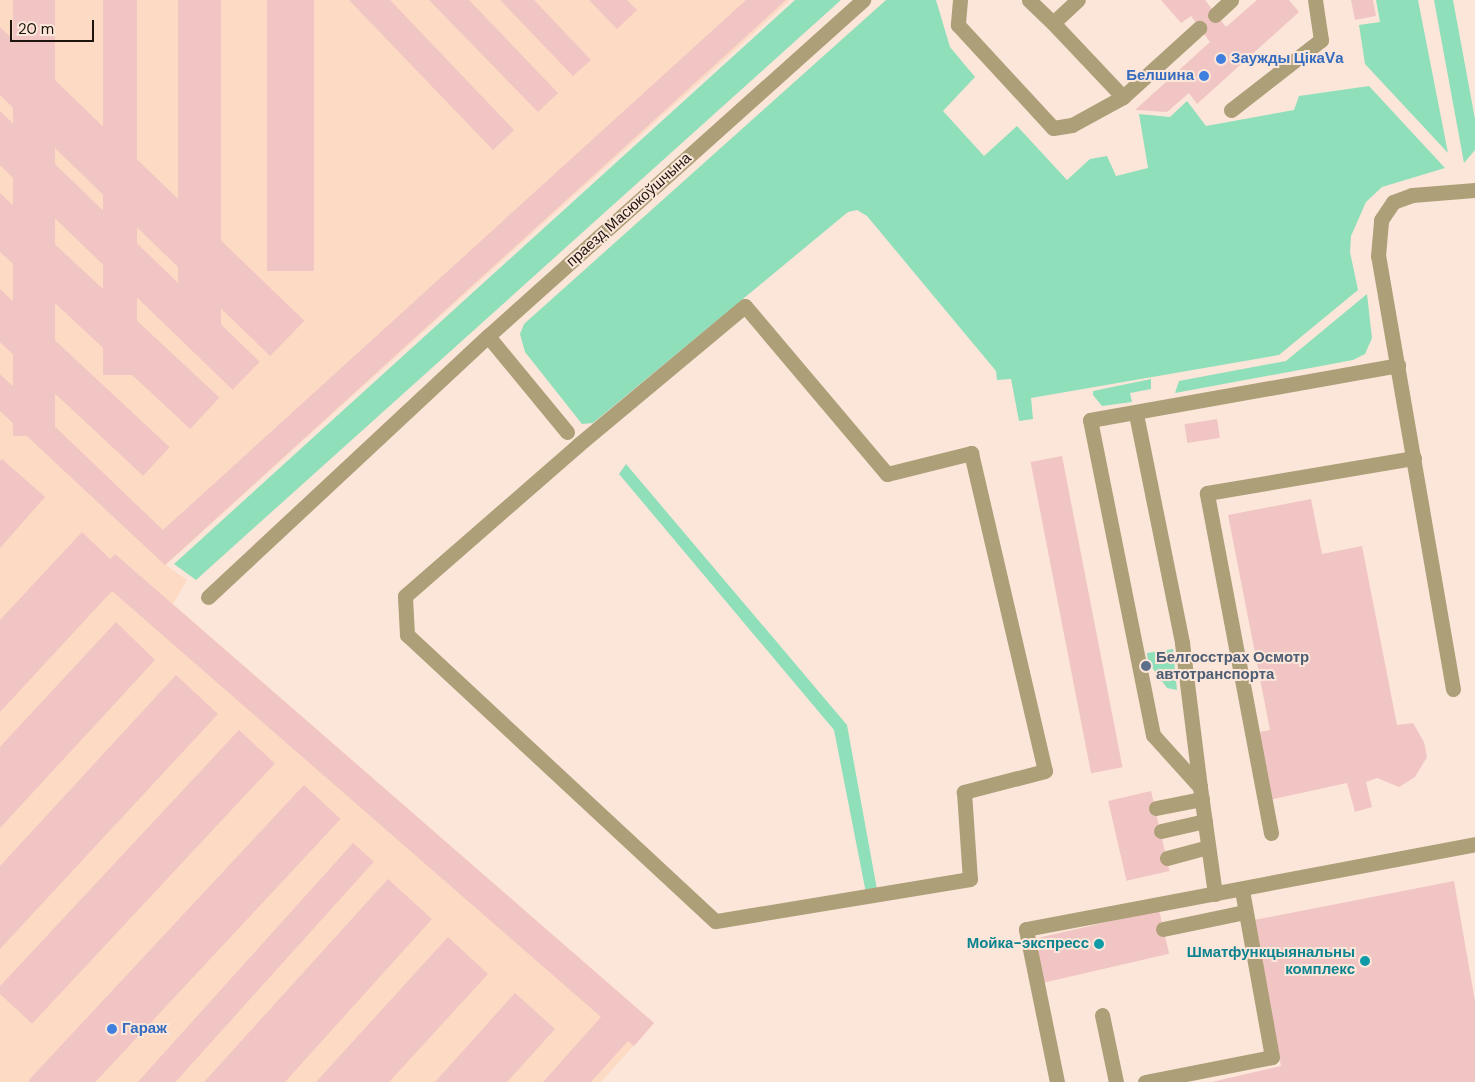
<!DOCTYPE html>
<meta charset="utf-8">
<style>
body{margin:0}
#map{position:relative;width:1475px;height:1082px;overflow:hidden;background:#fce6d9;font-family:"DM Sans",sans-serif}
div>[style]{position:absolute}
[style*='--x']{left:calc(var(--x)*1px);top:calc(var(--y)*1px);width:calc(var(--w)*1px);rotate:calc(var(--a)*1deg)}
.built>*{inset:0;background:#fcdac4}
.green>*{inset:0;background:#8fdfba}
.building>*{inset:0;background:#f1c5c3;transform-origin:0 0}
.service>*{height:15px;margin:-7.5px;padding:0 7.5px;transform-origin:7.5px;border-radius:7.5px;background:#ad9f78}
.minor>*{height:15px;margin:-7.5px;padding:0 7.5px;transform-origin:7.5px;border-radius:7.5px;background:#ad9f78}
.dots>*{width:14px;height:14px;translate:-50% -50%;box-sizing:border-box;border:2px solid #fce6d9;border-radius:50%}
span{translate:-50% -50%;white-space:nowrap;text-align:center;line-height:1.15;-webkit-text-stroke:4px #fce6d9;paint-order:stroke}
.shop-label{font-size:15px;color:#366cbe;font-weight:700}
.left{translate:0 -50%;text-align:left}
.right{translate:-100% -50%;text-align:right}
.street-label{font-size:15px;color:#1e150f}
.service-label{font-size:15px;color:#4e5e75;font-weight:700}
.culture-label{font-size:15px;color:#0d838f;font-weight:700}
.scale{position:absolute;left:10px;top:20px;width:84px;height:22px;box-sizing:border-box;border:2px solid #1e150f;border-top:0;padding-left:6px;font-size:15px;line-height:18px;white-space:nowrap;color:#1e150f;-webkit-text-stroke:4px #fce6d9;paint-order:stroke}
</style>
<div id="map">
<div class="built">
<div style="clip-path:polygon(0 0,790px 0,166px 565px,187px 580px,173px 604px,654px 1023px,601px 1082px,0 1082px)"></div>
</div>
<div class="green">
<div style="clip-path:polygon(795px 0,841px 0,196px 580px,174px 564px)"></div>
<div style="clip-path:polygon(886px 0,936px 0,950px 47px,975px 77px,943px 111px,984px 156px,1017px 126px,1067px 180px,1090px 159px,1107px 156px,1116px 176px,1148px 168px,1139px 114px,1170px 117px,1187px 101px,1206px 126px,1294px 110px,1299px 96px,1369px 86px,1445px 168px,1382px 187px,1366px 202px,1351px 236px,1350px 252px,1358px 290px,1279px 355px,1031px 398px,1033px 419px,1019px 421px,1011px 379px,997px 380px,996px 371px,867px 216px,857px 210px,848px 212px,593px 423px,582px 424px,525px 352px,520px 334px,524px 324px)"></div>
<div style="clip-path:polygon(1376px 0,1418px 0,1448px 153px,1365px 64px,1359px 25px,1380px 22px)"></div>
<div style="clip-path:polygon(1434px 0,1453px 0,1475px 119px,1475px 150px,1464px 163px)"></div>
<div style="clip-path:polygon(1367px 294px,1372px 338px,1365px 354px,1353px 360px,1175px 393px,1179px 381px,1286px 361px)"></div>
<div style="clip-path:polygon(1151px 379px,1151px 389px,1130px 393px,1132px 402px,1102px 406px,1093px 395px,1093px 391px)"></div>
<div style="clip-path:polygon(626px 464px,847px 725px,878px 895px,866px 893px,834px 730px,619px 474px)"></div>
<div style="clip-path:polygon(1173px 649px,1177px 690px,1167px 688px,1148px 662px,1147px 653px)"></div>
</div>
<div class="building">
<div style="left:13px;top:0;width:42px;height:436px"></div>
<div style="left:103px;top:0;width:34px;height:375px"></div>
<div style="left:178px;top:0;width:43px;height:330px"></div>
<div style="left:267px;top:0;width:47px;height:271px"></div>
<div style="clip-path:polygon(349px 0,390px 0,514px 130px,493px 150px)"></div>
<div style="clip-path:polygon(429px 0,469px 0,558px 93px,538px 112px)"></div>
<div style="clip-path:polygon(500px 0,534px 0,591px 60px,573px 76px)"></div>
<div style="clip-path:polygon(589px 0,627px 0,637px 10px,617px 29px)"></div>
<div style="clip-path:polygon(746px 0,786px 0,165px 565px,0 411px,0 374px,163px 530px)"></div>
<div style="clip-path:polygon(1161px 0,1205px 0,1226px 27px,1257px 0,1289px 0,1299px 12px,1197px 104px,1189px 93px,1167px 112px,1135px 110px,1210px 42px,1191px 16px,1181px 23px)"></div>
<div style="clip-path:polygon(1351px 0,1373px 0,1376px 16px,1355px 20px)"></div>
<div style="left:0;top:27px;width:423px;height:49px;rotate:44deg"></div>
<div style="left:0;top:111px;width:361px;height:39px;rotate:44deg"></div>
<div style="left:0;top:193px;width:300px;height:43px;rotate:43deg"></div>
<div style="left:0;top:289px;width:232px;height:39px;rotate:43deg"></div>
<div style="left:1217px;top:419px;width:19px;height:33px;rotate:81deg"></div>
<div style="left:1062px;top:456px;width:317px;height:32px;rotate:79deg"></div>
<div style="clip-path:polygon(2px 459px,45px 497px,0 548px,0 461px)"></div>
<div style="clip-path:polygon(1311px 499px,1322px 554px,1362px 546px,1397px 725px,1413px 723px,1424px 742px,1427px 757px,1415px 777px,1399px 787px,1377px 778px,1366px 782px,1372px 807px,1355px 812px,1347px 783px,1269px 800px,1255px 733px,1270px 730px,1228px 515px)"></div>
<div style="clip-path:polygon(82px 532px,110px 559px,115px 554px,654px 1023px,634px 1046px,628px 1041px,591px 1082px,543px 1082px,601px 1017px,112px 591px,0 712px,0 620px)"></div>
<div style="clip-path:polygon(116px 622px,155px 660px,0 828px,0 747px)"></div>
<div style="clip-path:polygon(176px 675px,218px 714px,0 949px,0 866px)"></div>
<div style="left:239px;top:730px;width:49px;height:356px;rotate:43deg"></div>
<div style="left:304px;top:785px;width:50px;height:404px;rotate:43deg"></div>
<div style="left:1151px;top:791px;width:82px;height:44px;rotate:77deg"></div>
<div style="left:353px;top:843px;width:28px;height:326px;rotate:42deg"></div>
<div style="clip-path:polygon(388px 879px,432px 919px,285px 1082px,204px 1082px)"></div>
<div style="clip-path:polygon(1454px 881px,1475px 1001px,1475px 1082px,1212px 1082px,1281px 1066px,1254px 920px)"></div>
<div style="left:1159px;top:910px;width:45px;height:130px;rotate:77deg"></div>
<div style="clip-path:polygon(448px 937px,488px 974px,389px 1082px,316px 1082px)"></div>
<div style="clip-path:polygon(515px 993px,555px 1029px,507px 1082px,435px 1082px)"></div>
</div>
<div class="service">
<div style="--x:960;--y:0;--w:25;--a:95"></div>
<div style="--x:958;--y:25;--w:140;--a:47.3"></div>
<div style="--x:1053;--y:128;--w:19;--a:-9"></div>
<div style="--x:1072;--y:125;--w:58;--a:-28.8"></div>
<div style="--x:1123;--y:97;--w:103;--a:-42.2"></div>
<div style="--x:1029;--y:0;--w:33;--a:44"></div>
<div style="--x:1053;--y:23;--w:34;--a:-43"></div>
<div style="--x:1215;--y:15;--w:22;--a:-43"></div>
<div style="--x:1053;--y:23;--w:102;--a:46.6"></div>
<div style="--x:1231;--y:110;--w:114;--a:-37.9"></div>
<div style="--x:1321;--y:40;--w:40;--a:-98.5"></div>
<div style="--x:745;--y:306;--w:220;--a:49.8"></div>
<div style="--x:887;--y:474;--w:87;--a:-14"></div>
<div style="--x:971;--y:453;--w:326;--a:76.9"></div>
<div style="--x:1045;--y:771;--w:84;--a:165.5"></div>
<div style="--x:964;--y:792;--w:87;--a:86.1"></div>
<div style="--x:970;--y:879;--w:258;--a:170.6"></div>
<div style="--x:715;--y:921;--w:420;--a:-137.1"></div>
<div style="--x:407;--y:635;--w:39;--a:-93"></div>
<div style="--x:405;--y:596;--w:230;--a:-41.1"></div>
<div style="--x:578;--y:445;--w:217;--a:-39.8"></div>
<div style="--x:1136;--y:414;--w:234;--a:78.6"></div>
<div style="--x:1182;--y:643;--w:145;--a:82.9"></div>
<div style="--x:208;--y:597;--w:383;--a:-43"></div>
<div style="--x:1453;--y:689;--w:439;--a:-99.8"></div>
<div style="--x:1378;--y:256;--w:36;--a:-85"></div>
<div style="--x:1381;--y:220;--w:22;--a:-56"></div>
<div style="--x:1393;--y:202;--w:20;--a:-20"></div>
<div style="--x:1412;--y:195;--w:63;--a:-4.5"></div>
<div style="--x:1156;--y:808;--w:47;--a:-11.1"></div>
<div style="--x:1161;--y:831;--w:45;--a:-12.8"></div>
<div style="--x:1271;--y:833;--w:346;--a:-100.7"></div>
<div style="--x:1207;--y:493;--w:210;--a:-9.6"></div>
<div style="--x:1167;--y:858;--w:42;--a:-15"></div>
<div style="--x:1215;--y:894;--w:108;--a:-98"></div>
<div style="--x:1200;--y:787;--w:70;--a:-132.1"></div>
<div style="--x:1153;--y:735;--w:321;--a:-101.3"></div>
<div style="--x:1090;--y:420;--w:313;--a:-10.1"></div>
<div style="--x:1163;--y:929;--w:84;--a:-11.7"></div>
<div style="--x:1102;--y:1015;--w:68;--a:78.2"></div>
<div style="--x:1057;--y:1082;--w:156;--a:-101.5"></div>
<div style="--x:1026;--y:929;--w:457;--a:-10.7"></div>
<div style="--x:1145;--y:1082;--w:129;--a:-11.1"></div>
<div style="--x:1272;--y:1057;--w:170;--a:-100.2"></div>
</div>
<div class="minor">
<div style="--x:567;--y:432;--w:124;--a:-129.5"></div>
<div style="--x:488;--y:336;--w:504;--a:-41.86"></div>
</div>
<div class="dots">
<div style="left:1221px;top:59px;background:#3f7fe0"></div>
<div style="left:1204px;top:76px;background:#3f7fe0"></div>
<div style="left:1146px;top:666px;background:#5c6f8a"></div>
<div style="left:1099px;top:944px;background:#0f9aa8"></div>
<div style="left:1365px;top:961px;background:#0f9aa8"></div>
<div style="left:112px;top:1029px;background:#3f7fe0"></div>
</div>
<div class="shop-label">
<span class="left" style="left:1231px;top:59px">Заужды ЦікаVа</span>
<span class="right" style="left:1194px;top:76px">Белшина</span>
<span class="left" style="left:122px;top:1029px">Гараж</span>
</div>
<div class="street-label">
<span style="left:629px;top:210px;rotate:-42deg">праезд Масюкоўшчына</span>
</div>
<div class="service-label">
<span class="left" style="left:1156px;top:666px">Белгосстрах Осмотр<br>автотранспорта</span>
</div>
<div class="culture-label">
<span class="right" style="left:1089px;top:944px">Мойка-экспресс</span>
<span class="right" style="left:1355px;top:961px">Шматфункцыянальны<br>комплекс</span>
</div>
<div class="scale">20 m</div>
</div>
